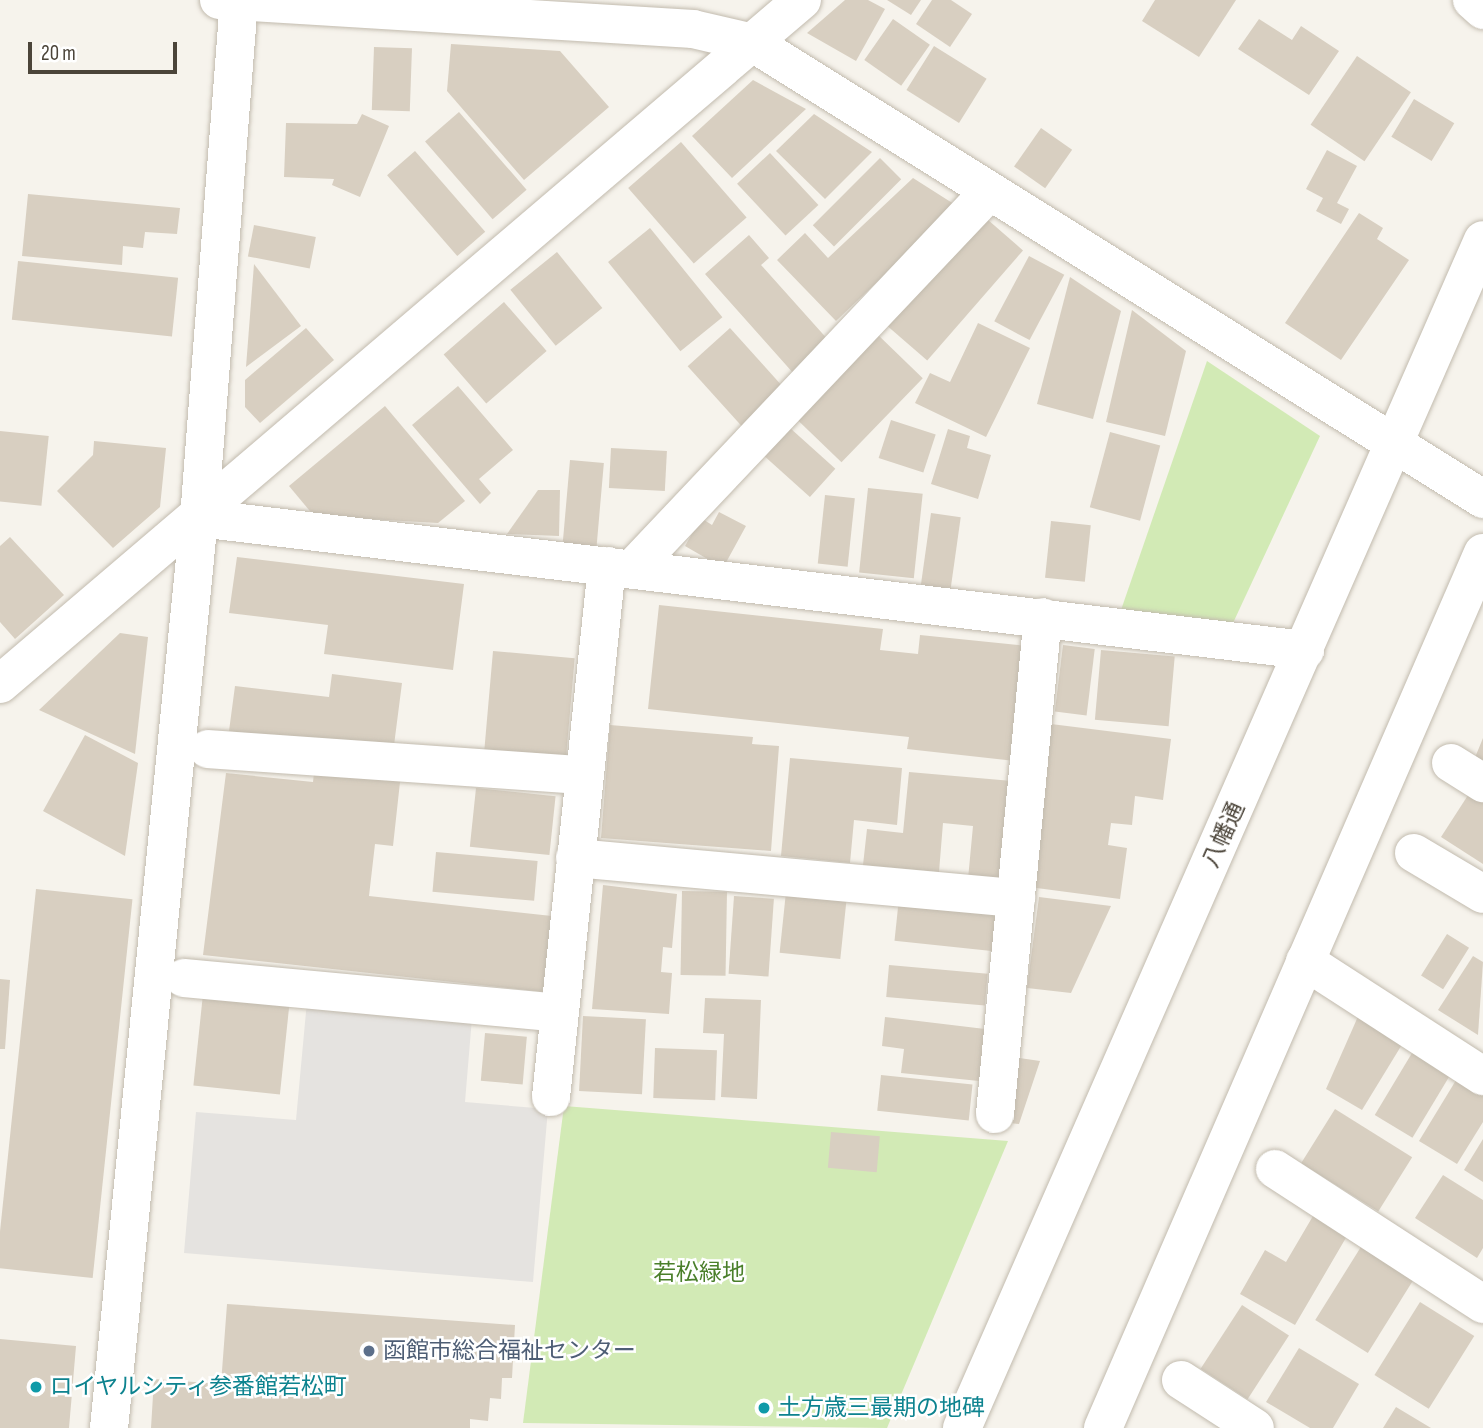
<!DOCTYPE html>
<meta charset="utf-8">
<style>
body{margin:0}
#map{position:relative;width:1483px;height:1428px;overflow:hidden;background:#f6f3ec;font-family:"Sofia Sans Condensed","Noto Sans JP",sans-serif}
div>[style]{position:absolute}
[style*='--x']{left:calc(var(--x)*1px);top:calc(var(--y)*1px);width:calc(var(--w)*1px);rotate:calc(var(--a)*1deg)}
.green>*{inset:0;background:#d2eab5}
.parking>*{inset:0;background:#e5e3e0}
.building>*{inset:0;background:#d8cfc1;transform-origin:0 0}
.roads{filter:drop-shadow(0 0 2px #c2bbae) drop-shadow(0 0 2px #c2bbae)}
.minor>*{height:38px;margin:-19px;padding:0 19px;transform-origin:19px;border-radius:19px;background:#fff}
.dots>*{width:19px;height:19px;translate:-50% -50%;box-sizing:border-box;border:4px solid #fff;border-radius:50%}
span{translate:-50% -50%;white-space:nowrap;text-align:center;line-height:1.15;-webkit-text-stroke:5px #fff;paint-order:stroke}
.street-label{font-size:23px;color:#4b4439}
.park-label{font-size:23px;color:#4a7f2a}
.service-label{font-size:23px;color:#4e5e75}
.left{translate:0 -50%;text-align:left}
.culture-label{font-size:23px;color:#0d838f}
.scale{position:absolute;left:28px;top:42px;width:149px;height:32px;box-sizing:border-box;border:4px solid #4b4439;border-top:0;padding-left:9px;font-size:21px;line-height:24px;white-space:nowrap;color:#4b4439;-webkit-text-stroke:5px #fff;paint-order:stroke}
</style>
<div id="map">
<div class="green">
<div style="clip-path:polygon(1207px 361px,1320px 436px,1233px 623px,1121px 610px)"></div>
<div style="clip-path:polygon(564px 1106px,1008px 1141px,887px 1428px,523px 1423px)"></div>
</div>
<div class="parking">
<div style="clip-path:polygon(307px 1001px,472px 1018px,465px 1102px,548px 1109px,533px 1282px,184px 1253px,196px 1112px,296px 1120px)"></div>
</div>
<div class="building">
<div style="clip-path:polygon(845px 0,868px 0,885px 9px,856px 61px,807px 33px)"></div>
<div style="clip-path:polygon(887px 0,921px 0,911px 15px)"></div>
<div style="clip-path:polygon(932px 0,951px 0,972px 14px,950px 47px,916px 24px)"></div>
<div style="clip-path:polygon(1155px 0,1236px 0,1199px 57px,1142px 21px)"></div>
<div style="left:893px;top:19px;width:45px;height:50px;rotate:35deg"></div>
<div style="clip-path:polygon(1259px 19px,1292px 40px,1301px 26px,1339px 51px,1309px 95px,1238px 49px)"></div>
<div style="clip-path:polygon(451px 44px,560px 51px,609px 107px,524px 180px,447px 91px)"></div>
<div style="left:934px;top:46px;width:62px;height:52px;rotate:32deg"></div>
<div style="left:374px;top:47px;width:38px;height:63px;rotate:2deg"></div>
<div style="left:1357px;top:56px;width:65px;height:83px;rotate:34deg"></div>
<div style="clip-path:polygon(753px 80px,806px 109px,732px 178px,692px 136px)"></div>
<div style="left:1414px;top:99px;width:47px;height:44px;rotate:31deg"></div>
<div style="left:459px;top:112px;width:103px;height:45px;rotate:49deg"></div>
<div style="clip-path:polygon(362px 114px,389px 126px,360px 197px,332px 185px,334px 179px,284px 177px,286px 123px,357px 124px)"></div>
<div style="clip-path:polygon(814px 114px,872px 152px,825px 199px,776px 151px)"></div>
<div style="left:1041px;top:128px;width:38px;height:47px;rotate:35deg"></div>
<div style="left:681px;top:142px;width:100px;height:70px;rotate:49deg"></div>
<div style="clip-path:polygon(1327px 150px,1357px 166px,1337px 203px,1349px 209px,1341px 224px,1316px 211px,1323px 198px,1306px 189px)"></div>
<div style="left:415px;top:151px;width:107px;height:37px;rotate:49deg"></div>
<div style="left:770px;top:153px;width:71px;height:45px;rotate:47deg"></div>
<div style="left:880px;top:158px;width:30px;height:95px;rotate:45deg"></div>
<div style="clip-path:polygon(913px 178px,957px 206px,836px 321px,777px 260px,805px 233px,828px 258px)"></div>
<div style="clip-path:polygon(28px 194px,180px 208px,177px 234px,145px 232px,143px 248px,123px 246px,122px 265px,22px 256px)"></div>
<div style="left:980px;top:213px;width:57px;height:146px;rotate:41deg"></div>
<div style="clip-path:polygon(1359px 213px,1383px 228px,1377px 239px,1409px 260px,1341px 360px,1285px 323px)"></div>
<div style="left:254px;top:225px;width:63px;height:32px;rotate:11deg"></div>
<div style="left:650px;top:228px;width:115px;height:54px;rotate:51deg"></div>
<div style="clip-path:polygon(749px 235px,769px 258px,761px 265px,830px 342px,794px 374px,705px 274px)"></div>
<div style="left:557px;top:252px;width:72px;height:60px;rotate:51deg"></div>
<div style="left:1029px;top:256px;width:40px;height:74px;rotate:28deg"></div>
<div style="left:18px;top:261px;width:161px;height:59px;rotate:6deg"></div>
<div style="clip-path:polygon(254px 264px,301px 326px,246px 367px)"></div>
<div style="clip-path:polygon(1070px 277px,1121px 311px,1093px 419px,1037px 404px)"></div>
<div style="left:504px;top:302px;width:65px;height:80px;rotate:49deg"></div>
<div style="clip-path:polygon(1132px 310px,1186px 351px,1165px 436px,1106px 422px)"></div>
<div style="clip-path:polygon(978px 323px,1030px 348px,986px 437px,915px 403px,930px 373px,950px 382px)"></div>
<div style="clip-path:polygon(306px 328px,334px 360px,260px 423px,245px 407px,245px 380px)"></div>
<div style="left:730px;top:328px;width:86px;height:57px;rotate:48deg"></div>
<div style="left:876px;top:333px;width:65px;height:117px;rotate:44deg"></div>
<div style="clip-path:polygon(458px 386px,513px 450px,479px 479px,491px 493px,480px 504px,412px 425px)"></div>
<div style="clip-path:polygon(385px 406px,465px 501px,438px 523px,314px 516px,289px 486px)"></div>
<div style="left:891px;top:420px;width:47px;height:40px;rotate:18deg"></div>
<div style="left:790px;top:428px;width:61px;height:38px;rotate:42deg"></div>
<div style="clip-path:polygon(948px 429px,970px 436px,967px 448px,991px 455px,978px 499px,931px 484px)"></div>
<div style="left:0;top:431px;width:49px;height:70px;rotate:6deg"></div>
<div style="left:1110px;top:432px;width:52px;height:78px;rotate:15deg"></div>
<div style="clip-path:polygon(94px 441px,166px 448px,160px 507px,113px 548px,57px 491px,93px 455px)"></div>
<div style="left:611px;top:448px;width:56px;height:40px;rotate:3deg"></div>
<div style="left:570px;top:460px;width:34px;height:85px;rotate:5deg"></div>
<div style="left:868px;top:488px;width:55px;height:85px;rotate:6deg"></div>
<div style="clip-path:polygon(538px 490px,560px 490px,559px 536px,507px 534px)"></div>
<div style="left:825px;top:495px;width:30px;height:69px;rotate:6deg"></div>
<div style="clip-path:polygon(719px 512px,746px 526px,723px 568px,685px 546px,701px 518px,712px 525px)"></div>
<div style="left:931px;top:513px;width:30px;height:74px;rotate:8deg"></div>
<div style="left:1051px;top:521px;width:40px;height:57px;rotate:6deg"></div>
<div style="clip-path:polygon(10px 537px,64px 595px,15px 639px,0 622px,0 546px)"></div>
<div style="clip-path:polygon(237px 557px,464px 584px,453px 670px,324px 654px,328px 625px,229px 613px)"></div>
<div style="clip-path:polygon(659px 605px,883px 629px,880px 650px,918px 654px,920px 635px,1027px 646px,1015px 761px,907px 749px,909px 737px,648px 709px)"></div>
<div style="clip-path:polygon(120px 633px,148px 637px,135px 754px,39px 710px)"></div>
<div style="left:1063px;top:645px;width:32px;height:67px;rotate:7deg"></div>
<div style="left:1101px;top:650px;width:74px;height:70px;rotate:5deg"></div>
<div style="left:493px;top:651px;width:82px;height:108px;rotate:5deg"></div>
<div style="clip-path:polygon(332px 674px,402px 683px,393px 753px,229px 731px,235px 686px,329px 697px)"></div>
<div style="clip-path:polygon(1051px 724px,1171px 739px,1163px 800px,1135px 796px,1132px 825px,1111px 823px,1108px 845px,1127px 848px,1120px 899px,1029px 887px)"></div>
<div style="clip-path:polygon(610px 725px,753px 737px,752px 744px,779px 746px,771px 851px,601px 838px)"></div>
<div style="clip-path:polygon(85px 735px,138px 763px,125px 856px,43px 811px)"></div>
<div style="clip-path:polygon(1483px 738px,1483px 765px,1474px 760px)"></div>
<div style="clip-path:polygon(790px 758px,902px 768px,897px 825px,854px 820px,850px 863px,781px 856px)"></div>
<div style="clip-path:polygon(315px 763px,401px 773px,393px 846px,375px 844px,369px 896px,561px 917px,553px 993px,203px 955px,226px 773px,313px 782px)"></div>
<div style="clip-path:polygon(909px 772px,1012px 781px,1003px 882px,968px 879px,973px 826px,943px 823px,939px 872px,863px 865px,867px 829px,903px 833px)"></div>
<div style="left:476px;top:788px;width:80px;height:59px;rotate:6deg"></div>
<div style="clip-path:polygon(1472px 789px,1483px 796px,1483px 864px,1441px 837px)"></div>
<div style="left:436px;top:852px;width:102px;height:40px;rotate:5deg"></div>
<div style="clip-path:polygon(603px 885px,677px 894px,672px 948px,663px 947px,661px 972px,672px 973px,669px 1014px,592px 1009px)"></div>
<div style="left:36px;top:889px;width:97px;height:381px;rotate:6deg"></div>
<div style="left:682px;top:891px;width:45px;height:84px;rotate:1deg"></div>
<div style="left:786px;top:892px;width:61px;height:61px;rotate:6deg"></div>
<div style="left:734px;top:896px;width:40px;height:78px;rotate:4deg"></div>
<div style="clip-path:polygon(1039px 897px,1111px 906px,1071px 993px,1027px 988px)"></div>
<div style="left:899px;top:898px;width:100px;height:43px;rotate:6deg"></div>
<div style="left:1447px;top:934px;width:26px;height:49px;rotate:32deg"></div>
<div style="clip-path:polygon(1473px 956px,1483px 962px,1478px 1035px,1438px 1010px)"></div>
<div style="left:889px;top:965px;width:99px;height:32px;rotate:5deg"></div>
<div style="clip-path:polygon(0 979px,10px 980px,5px 1049px,0 1049px)"></div>
<div style="left:203px;top:994px;width:87px;height:92px;rotate:6deg"></div>
<div style="clip-path:polygon(705px 998px,761px 1000px,757px 1099px,721px 1097px,724px 1034px,703px 1033px)"></div>
<div style="clip-path:polygon(1360px 1012px,1406px 1038px,1362px 1110px,1326px 1089px)"></div>
<div style="left:583px;top:1016px;width:63px;height:75px;rotate:3deg"></div>
<div style="clip-path:polygon(885px 1017px,985px 1029px,979px 1081px,901px 1073px,904px 1049px,882px 1046px)"></div>
<div style="left:485px;top:1033px;width:42px;height:48px;rotate:5deg"></div>
<div style="left:1418px;top:1043px;width:44px;height:84px;rotate:31deg"></div>
<div style="left:655px;top:1048px;width:62px;height:50px;rotate:2deg"></div>
<div style="clip-path:polygon(1012px 1057px,1040px 1061px,1019px 1124px,1003px 1122px)"></div>
<div style="clip-path:polygon(1461px 1072px,1483px 1086px,1483px 1122px,1457px 1164px,1419px 1141px)"></div>
<div style="left:881px;top:1075px;width:92px;height:36px;rotate:6deg"></div>
<div style="left:1335px;top:1109px;width:91px;height:64px;rotate:32deg"></div>
<div style="left:831px;top:1132px;width:49px;height:36px;rotate:5deg"></div>
<div style="clip-path:polygon(1483px 1139px,1483px 1182px,1464px 1170px)"></div>
<div style="clip-path:polygon(1443px 1175px,1483px 1200px,1483px 1248px,1477px 1258px,1415px 1218px)"></div>
<div style="clip-path:polygon(1313px 1216px,1347px 1236px,1295px 1325px,1240px 1294px,1265px 1250px,1286px 1262px)"></div>
<div style="left:1364px;top:1242px;width:62px;height:92px;rotate:32deg"></div>
<div style="left:1420px;top:1302px;width:64px;height:86px;rotate:32deg"></div>
<div style="clip-path:polygon(227px 1304px,515px 1325px,512px 1378px,502px 1378px,501px 1399px,490px 1398px,488px 1421px,470px 1419px,470px 1428px,151px 1428px,154px 1379px,221px 1384px)"></div>
<div style="left:1242px;top:1305px;width:56px;height:76px;rotate:33deg"></div>
<div style="clip-path:polygon(0 1339px,76px 1346px,69px 1428px,0 1428px)"></div>
<div style="clip-path:polygon(1299px 1348px,1359px 1384px,1333px 1428px,1310px 1428px,1266px 1402px)"></div>
<div style="clip-path:polygon(1396px 1407px,1431px 1428px,1383px 1428px)"></div>
</div>
<div class="roads">
<div class="minor">
<div style="--x:219;--y:0;--w:475;--a:3.5"></div>
<div style="--x:693;--y:29;--w:62;--a:13.1"></div>
<div style="--x:753;--y:43;--w:861;--a:31.99"></div>
<div style="--x:1472;--y:0;--w:15;--a:42"></div>
<div style="--x:199;--y:518;--w:1114;--a:6.81"></div>
<div style="--x:632;--y:569;--w:518;--a:-46.57"></div>
<div style="--x:0;--y:684;--w:1054;--a:-40.46"></div>
<div style="--x:208;--y:749;--w:377;--a:4"></div>
<div style="--x:1451;--y:763;--w:38;--a:32"></div>
<div style="--x:1414;--y:853;--w:80;--a:30.7"></div>
<div style="--x:575;--y:858;--w:443;--a:5.2"></div>
<div style="--x:1305;--y:961;--w:212;--a:32.9"></div>
<div style="--x:184;--y:978;--w:377;--a:5.3"></div>
<div style="--x:551;--y:1097;--w:534;--a:-83.98"></div>
<div style="--x:995;--y:1114;--w:499;--a:-84.5"></div>
<div style="--x:1275;--y:1169;--w:248;--a:33"></div>
<div style="--x:1181;--y:1380;--w:88;--a:33"></div>
<div style="--x:109;--y:1428;--w:914;--a:-84.35"></div>
<div style="--x:199;--y:518;--w:520;--a:-85.58"></div>
<div style="--x:962;--y:1428;--w:1297;--a:-66.32"></div>
<div style="--x:1103;--y:1428;--w:954;--a:-66.53"></div>
</div>
</div>
<div class="dots">
<div style="left:369px;top:1351px;background:#5c6f8a"></div>
<div style="left:36px;top:1387px;background:#0f9aa8"></div>
<div style="left:764px;top:1408px;background:#0f9aa8"></div>
</div>
<div class="street-label">
<span style="left:1224px;top:835px;rotate:-66deg">八幡通</span>
</div>
<div class="park-label">
<span style="left:699px;top:1273px">若松緑地</span>
</div>
<div class="service-label">
<span class="left" style="left:383px;top:1351px">函館市総合福祉センター</span>
</div>
<div class="culture-label">
<span class="left" style="left:50px;top:1387px">ロイヤルシティ参番館若松町</span>
<span class="left" style="left:778px;top:1408px">土方歳三最期の地碑</span>
</div>
<div class="scale">20 m</div>
</div>
